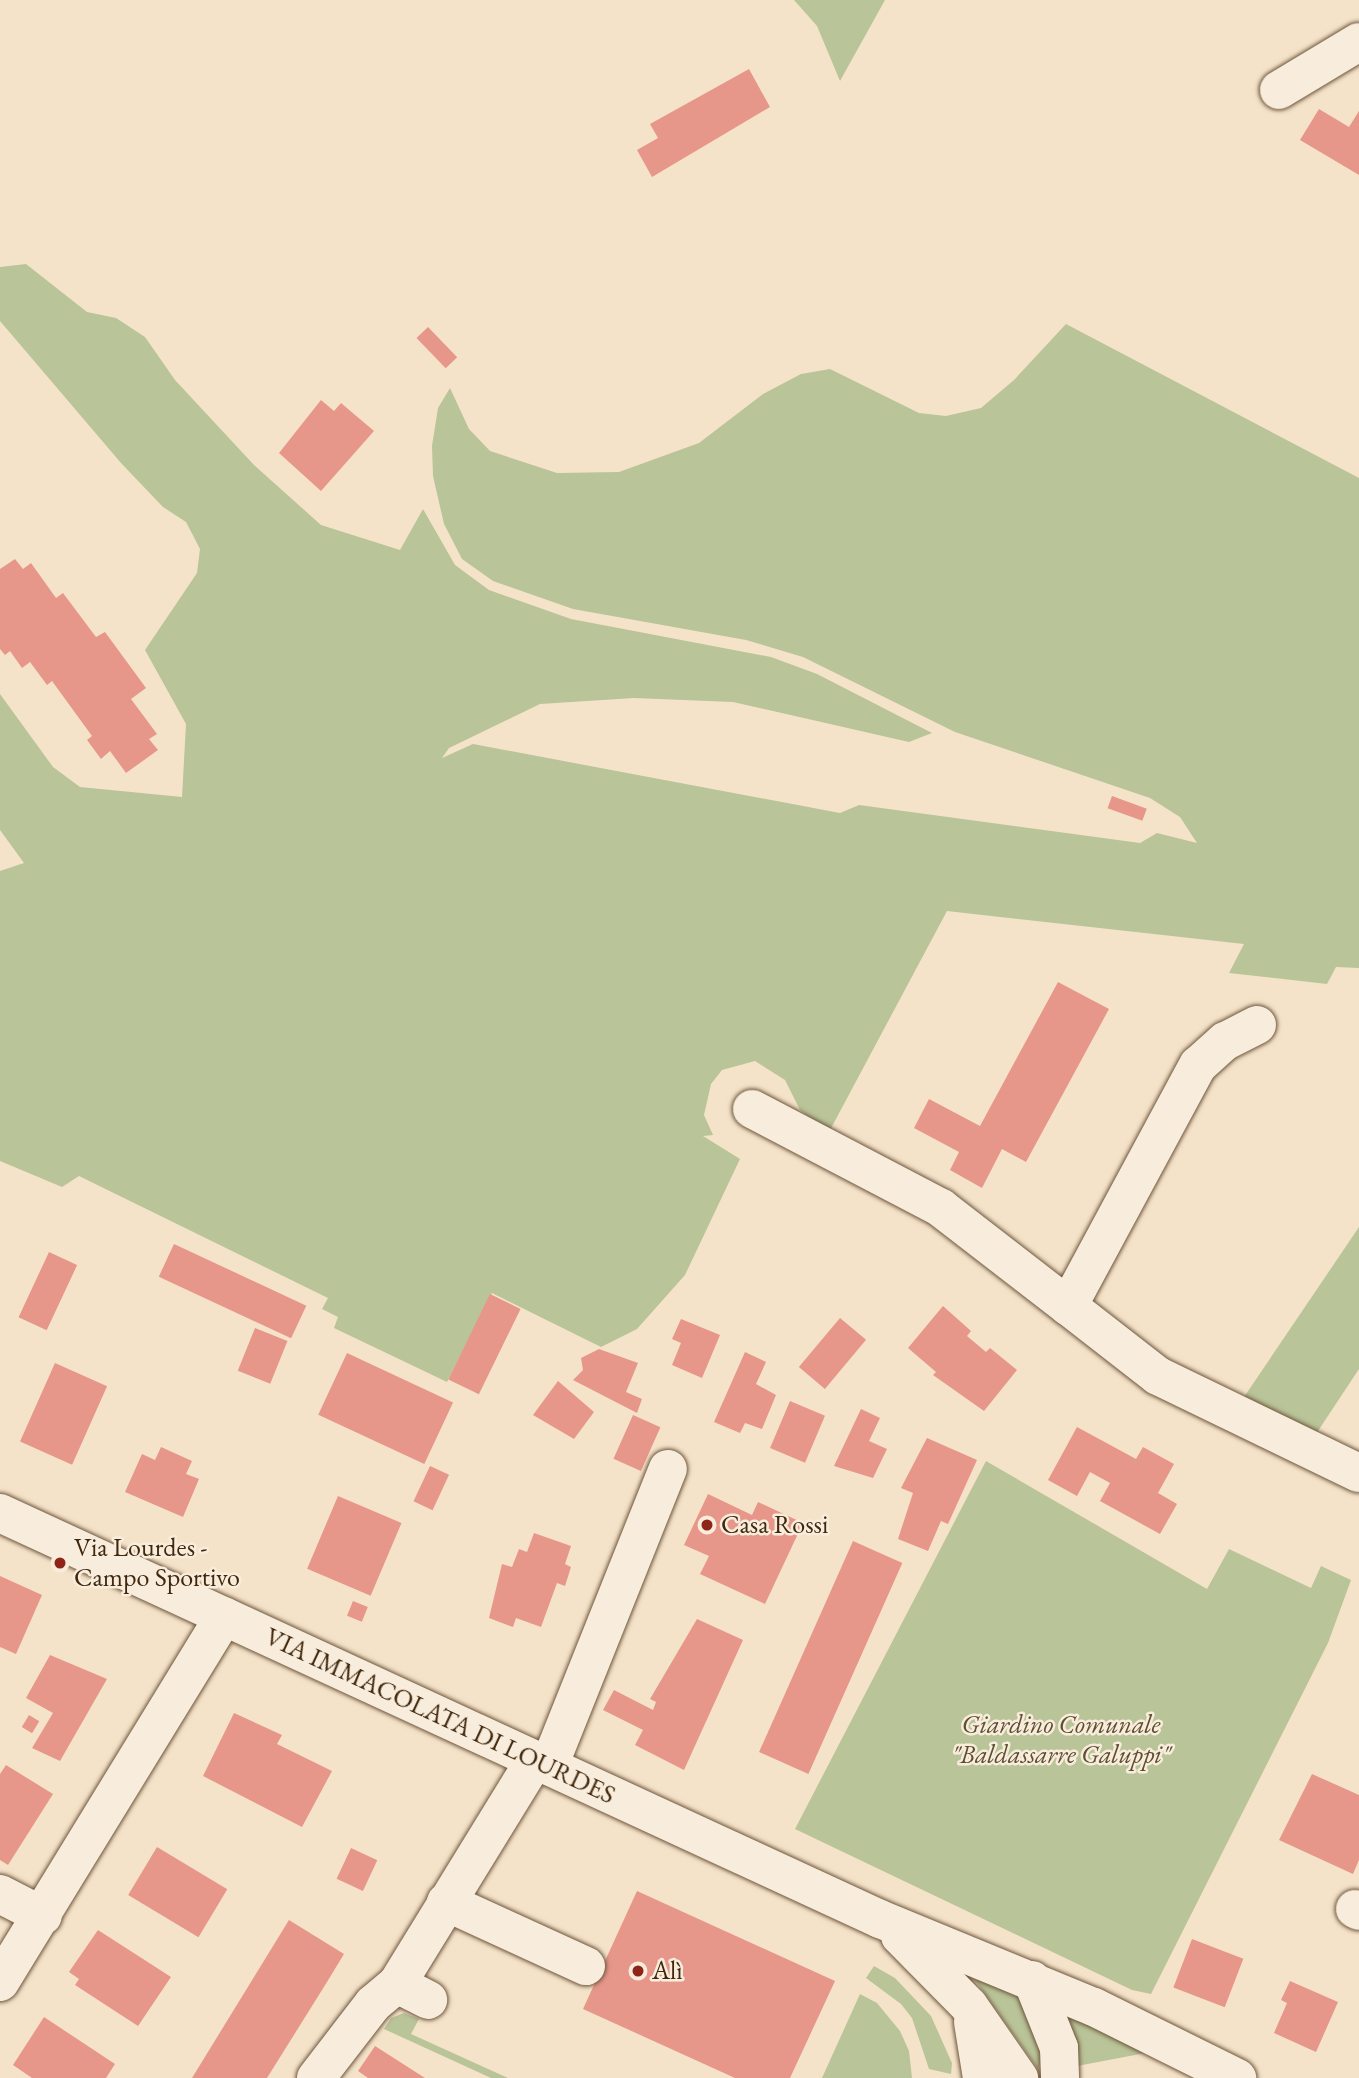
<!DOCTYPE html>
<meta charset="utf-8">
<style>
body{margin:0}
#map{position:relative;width:1359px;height:2078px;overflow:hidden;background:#f5e3c9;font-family:"EB Garamond",serif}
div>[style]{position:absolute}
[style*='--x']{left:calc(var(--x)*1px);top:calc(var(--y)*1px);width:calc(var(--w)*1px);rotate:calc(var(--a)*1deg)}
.green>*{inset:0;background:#b9c498}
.building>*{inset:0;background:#e7968a;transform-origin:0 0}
.roads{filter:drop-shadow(0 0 2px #6d563c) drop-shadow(0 0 2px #6d563c)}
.minor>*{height:38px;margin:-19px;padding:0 19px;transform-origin:19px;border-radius:19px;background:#f8eddc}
.dots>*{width:19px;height:19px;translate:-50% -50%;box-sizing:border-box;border:4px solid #f8eddc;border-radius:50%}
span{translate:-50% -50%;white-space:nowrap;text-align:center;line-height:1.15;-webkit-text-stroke:5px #f8eddc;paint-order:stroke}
.poi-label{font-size:26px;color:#40270d}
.left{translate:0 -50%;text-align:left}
.street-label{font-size:26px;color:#40270d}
.park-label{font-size:26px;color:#5e4e30;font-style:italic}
</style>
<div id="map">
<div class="green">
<div style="clip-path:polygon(794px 0,885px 0,840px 81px,817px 26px)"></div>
<div style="clip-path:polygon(26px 264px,87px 312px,116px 318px,145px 337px,175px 380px,254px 465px,321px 525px,400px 550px,423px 509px,455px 565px,489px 590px,571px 619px,771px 657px,817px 674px,932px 733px,909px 742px,733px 702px,634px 698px,540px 704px,449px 748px,442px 758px,473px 744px,840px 813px,859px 805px,1140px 843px,1157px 833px,1197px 843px,1180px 817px,1150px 798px,955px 732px,803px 657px,746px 640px,573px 609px,493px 581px,462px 559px,444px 524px,433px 476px,432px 446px,438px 408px,450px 388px,469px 429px,490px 451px,557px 473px,619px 472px,699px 443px,763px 394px,801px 374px,830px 369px,919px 413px,946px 416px,981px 408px,1014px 380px,1066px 324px,1359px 478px,1359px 968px,1336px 967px,1327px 984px,1229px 973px,1244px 944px,947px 911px,829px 1132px,800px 1110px,785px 1080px,755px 1061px,722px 1070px,711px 1084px,704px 1115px,713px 1135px,703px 1136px,740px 1159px,685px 1275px,637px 1329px,601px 1347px,492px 1293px,447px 1382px,334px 1328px,338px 1317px,322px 1309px,328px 1298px,79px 1176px,62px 1187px,0 1161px,0 871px,24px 863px,0 830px,0 694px,53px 767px,80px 787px,182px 797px,186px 724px,145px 650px,197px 573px,200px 549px,186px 522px,163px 507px,121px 463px,0 321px,0 267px)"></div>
<div style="clip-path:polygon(1359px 1227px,1359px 1369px,1314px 1437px,1242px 1400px)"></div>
<div style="clip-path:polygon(986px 1461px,1207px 1589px,1229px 1549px,1311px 1588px,1321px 1566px,1351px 1580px,1328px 1643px,1151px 1994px,1132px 1990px,795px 1829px)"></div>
<div style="clip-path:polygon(963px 1963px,1013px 1984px,1044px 2053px,1038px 2069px)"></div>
<div style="clip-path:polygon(874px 1966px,895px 1978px,931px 2016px,952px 2063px,951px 2074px,929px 2069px,912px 2018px,901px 2004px,866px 1978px)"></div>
<div style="clip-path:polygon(860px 1994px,877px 2003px,900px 2031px,909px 2051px,912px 2078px,822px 2078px)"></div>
<div style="clip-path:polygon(1059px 2006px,1156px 2051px,1077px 2066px)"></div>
<div style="clip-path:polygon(404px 2013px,419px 2019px,411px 2034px,508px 2078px,491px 2078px,384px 2029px,391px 2018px)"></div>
</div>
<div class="building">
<div style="clip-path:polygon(749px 69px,770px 107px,652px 177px,637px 150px,658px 138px,650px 124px)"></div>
<div style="clip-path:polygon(1319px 109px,1349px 127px,1359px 111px,1359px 175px,1300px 140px)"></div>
<div style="left:428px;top:327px;width:42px;height:16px;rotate:46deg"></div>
<div style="clip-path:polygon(321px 400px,334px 411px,341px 403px,374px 431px,321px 491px,279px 453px)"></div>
<div style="clip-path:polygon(15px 559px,23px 569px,31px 563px,56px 598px,63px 593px,96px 637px,105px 632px,146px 688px,131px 699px,157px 734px,149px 739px,158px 750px,126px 773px,110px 751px,101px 759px,87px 740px,92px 736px,52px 681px,47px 685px,30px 662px,22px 668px,10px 651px,5px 655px,0 649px,0 569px)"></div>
<div style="left:1112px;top:796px;width:37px;height:13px;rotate:20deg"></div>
<div style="clip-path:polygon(1058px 982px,1109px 1009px,1026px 1162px,1002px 1149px,982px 1188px,950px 1170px,959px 1152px,914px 1128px,929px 1099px,980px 1126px)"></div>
<div style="left:174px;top:1244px;width:146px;height:36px;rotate:25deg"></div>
<div style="left:49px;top:1252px;width:31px;height:72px;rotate:25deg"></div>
<div style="left:490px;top:1294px;width:34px;height:95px;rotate:26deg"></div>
<div style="clip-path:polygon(943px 1306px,971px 1331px,967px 1336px,986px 1352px,990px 1348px,1017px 1370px,984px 1411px,933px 1375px,936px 1372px,908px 1348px)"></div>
<div style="left:840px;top:1318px;width:34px;height:64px;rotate:40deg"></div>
<div style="clip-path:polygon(681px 1319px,720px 1335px,702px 1378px,672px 1365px,681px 1343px,672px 1339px)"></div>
<div style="left:255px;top:1328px;width:35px;height:46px;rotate:22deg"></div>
<div style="clip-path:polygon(599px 1349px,638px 1363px,626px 1392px,642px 1399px,637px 1413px,573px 1380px,583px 1370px,581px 1358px)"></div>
<div style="clip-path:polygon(745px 1352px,766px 1362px,756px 1384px,776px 1395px,762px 1429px,745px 1423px,740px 1433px,714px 1422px)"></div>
<div style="left:347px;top:1353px;width:117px;height:68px;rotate:25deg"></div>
<div style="left:55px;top:1363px;width:57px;height:86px;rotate:24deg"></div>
<div style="clip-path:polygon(558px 1381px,594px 1412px,574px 1439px,533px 1415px)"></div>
<div style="left:790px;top:1401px;width:38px;height:51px;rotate:23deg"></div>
<div style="clip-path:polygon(861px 1409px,880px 1418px,869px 1441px,887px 1449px,873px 1478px,834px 1466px)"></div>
<div style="left:633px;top:1415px;width:30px;height:48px;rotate:24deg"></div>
<div style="clip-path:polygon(1077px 1427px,1136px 1459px,1143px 1447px,1174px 1464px,1158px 1493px,1177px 1504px,1160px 1534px,1100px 1501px,1110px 1483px,1090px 1472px,1077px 1496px,1048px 1480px)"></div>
<div style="clip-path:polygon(927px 1438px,977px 1460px,948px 1524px,941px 1521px,928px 1551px,898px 1539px,913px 1493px,901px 1488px)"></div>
<div style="clip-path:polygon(161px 1447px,192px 1461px,186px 1474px,199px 1479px,183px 1517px,125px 1492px,142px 1454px,155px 1460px)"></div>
<div style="left:430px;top:1466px;width:21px;height:39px;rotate:25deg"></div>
<div style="clip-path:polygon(708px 1494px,752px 1515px,758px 1502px,803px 1523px,765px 1604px,700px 1574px,709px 1556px,684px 1545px)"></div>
<div style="left:338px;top:1496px;width:69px;height:79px;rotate:23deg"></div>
<div style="clip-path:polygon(534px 1533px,571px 1546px,565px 1564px,571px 1567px,565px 1586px,557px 1583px,541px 1627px,516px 1618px,513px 1627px,489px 1618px,502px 1564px,512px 1567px,519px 1549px,527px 1552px)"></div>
<div style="left:853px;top:1541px;width:54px;height:231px;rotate:24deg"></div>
<div style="clip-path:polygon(0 1576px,42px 1595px,16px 1654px,0 1647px)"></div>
<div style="left:353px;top:1601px;width:16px;height:16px;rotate:22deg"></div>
<div style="clip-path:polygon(697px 1619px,743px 1640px,684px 1770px,635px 1745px,643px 1730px,603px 1710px,614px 1690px,653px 1710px,656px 1702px,650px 1699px)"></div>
<div style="clip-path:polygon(50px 1655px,107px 1679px,60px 1761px,32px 1748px,53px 1713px,26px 1698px)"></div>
<div style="clip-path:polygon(234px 1713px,282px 1735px,277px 1744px,332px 1771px,302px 1827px,203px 1776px)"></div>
<div style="left:29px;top:1715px;width:12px;height:14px;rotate:31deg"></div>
<div style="clip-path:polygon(6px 1765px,53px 1794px,8px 1865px,0 1860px,0 1774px)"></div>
<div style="clip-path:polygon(1312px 1774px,1359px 1795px,1359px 1860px,1353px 1874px,1279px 1840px)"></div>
<div style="left:157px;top:1847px;width:82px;height:56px;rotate:31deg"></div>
<div style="left:351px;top:1848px;width:29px;height:34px;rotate:25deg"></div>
<div style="clip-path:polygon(637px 1891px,835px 1981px,790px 2078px,735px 2078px,583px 2009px)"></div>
<div style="clip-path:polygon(289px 1920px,344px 1954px,327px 1982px,267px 2078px,192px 2078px)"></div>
<div style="clip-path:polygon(98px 1930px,171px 1977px,138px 2026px,75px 1985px,79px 1979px,69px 1972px)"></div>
<div style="left:1192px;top:1939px;width:55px;height:52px;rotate:21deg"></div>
<div style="clip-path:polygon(1290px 1981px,1338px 2002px,1316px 2052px,1274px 2033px,1287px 2003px,1281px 2000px)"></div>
<div style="clip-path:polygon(44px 2017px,115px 2064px,106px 2078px,32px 2078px,13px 2065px)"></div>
<div style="clip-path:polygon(375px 2046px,425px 2078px,368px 2078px,358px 2071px)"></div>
</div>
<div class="roads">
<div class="minor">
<div style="--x:1279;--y:90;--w:93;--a:-31"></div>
<div style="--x:1257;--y:1025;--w:36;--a:153"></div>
<div style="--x:1225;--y:1041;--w:36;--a:138"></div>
<div style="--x:1198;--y:1065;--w:274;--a:118.3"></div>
<div style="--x:1068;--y:1306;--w:114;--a:37.9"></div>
<div style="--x:1158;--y:1376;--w:223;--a:25.8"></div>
<div style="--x:752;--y:1109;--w:213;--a:27.6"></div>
<div style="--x:941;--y:1208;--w:160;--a:37.7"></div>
<div style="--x:0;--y:1513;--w:969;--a:24.77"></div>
<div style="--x:880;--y:1919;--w:231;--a:22.4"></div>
<div style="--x:1094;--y:2007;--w:160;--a:26.4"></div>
<div style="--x:549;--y:1766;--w:320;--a:-68.2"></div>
<div style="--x:0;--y:1894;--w:48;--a:27.1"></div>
<div style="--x:446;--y:1902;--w:154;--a:24.6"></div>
<div style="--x:1355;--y:1909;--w:4;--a:27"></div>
<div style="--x:900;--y:1936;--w:98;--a:45.4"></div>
<div style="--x:969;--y:2006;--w:88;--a:55.2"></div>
<div style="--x:1032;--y:1980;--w:73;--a:68.3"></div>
<div style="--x:1059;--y:2048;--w:30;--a:88"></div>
<div style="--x:0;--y:1982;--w:429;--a:-58.5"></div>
<div style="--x:397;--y:1984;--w:35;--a:27"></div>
<div style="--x:973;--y:2022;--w:57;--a:80.9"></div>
<div style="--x:316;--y:2078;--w:93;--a:-52.4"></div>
<div style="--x:373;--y:2004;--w:31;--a:-40"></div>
<div style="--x:397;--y:1984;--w:263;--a:-58.4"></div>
</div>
</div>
<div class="dots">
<div style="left:707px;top:1525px;background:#8f2418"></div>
<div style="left:60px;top:1563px;background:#8f2418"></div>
<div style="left:638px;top:1971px;background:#8f2418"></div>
</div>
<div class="poi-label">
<span class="left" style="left:721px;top:1525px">Casa Rossi</span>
<span class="left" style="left:74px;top:1563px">Via Lourdes -<br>Campo Sportivo</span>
<span class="left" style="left:652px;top:1971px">Alì</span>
</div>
<div class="street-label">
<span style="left:440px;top:1716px;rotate:25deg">VIA IMMACOLATA DI LOURDES</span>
</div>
<div class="park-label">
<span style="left:1061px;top:1740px">Giardino Comunale<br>"Baldassarre Galuppi"</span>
</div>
</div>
